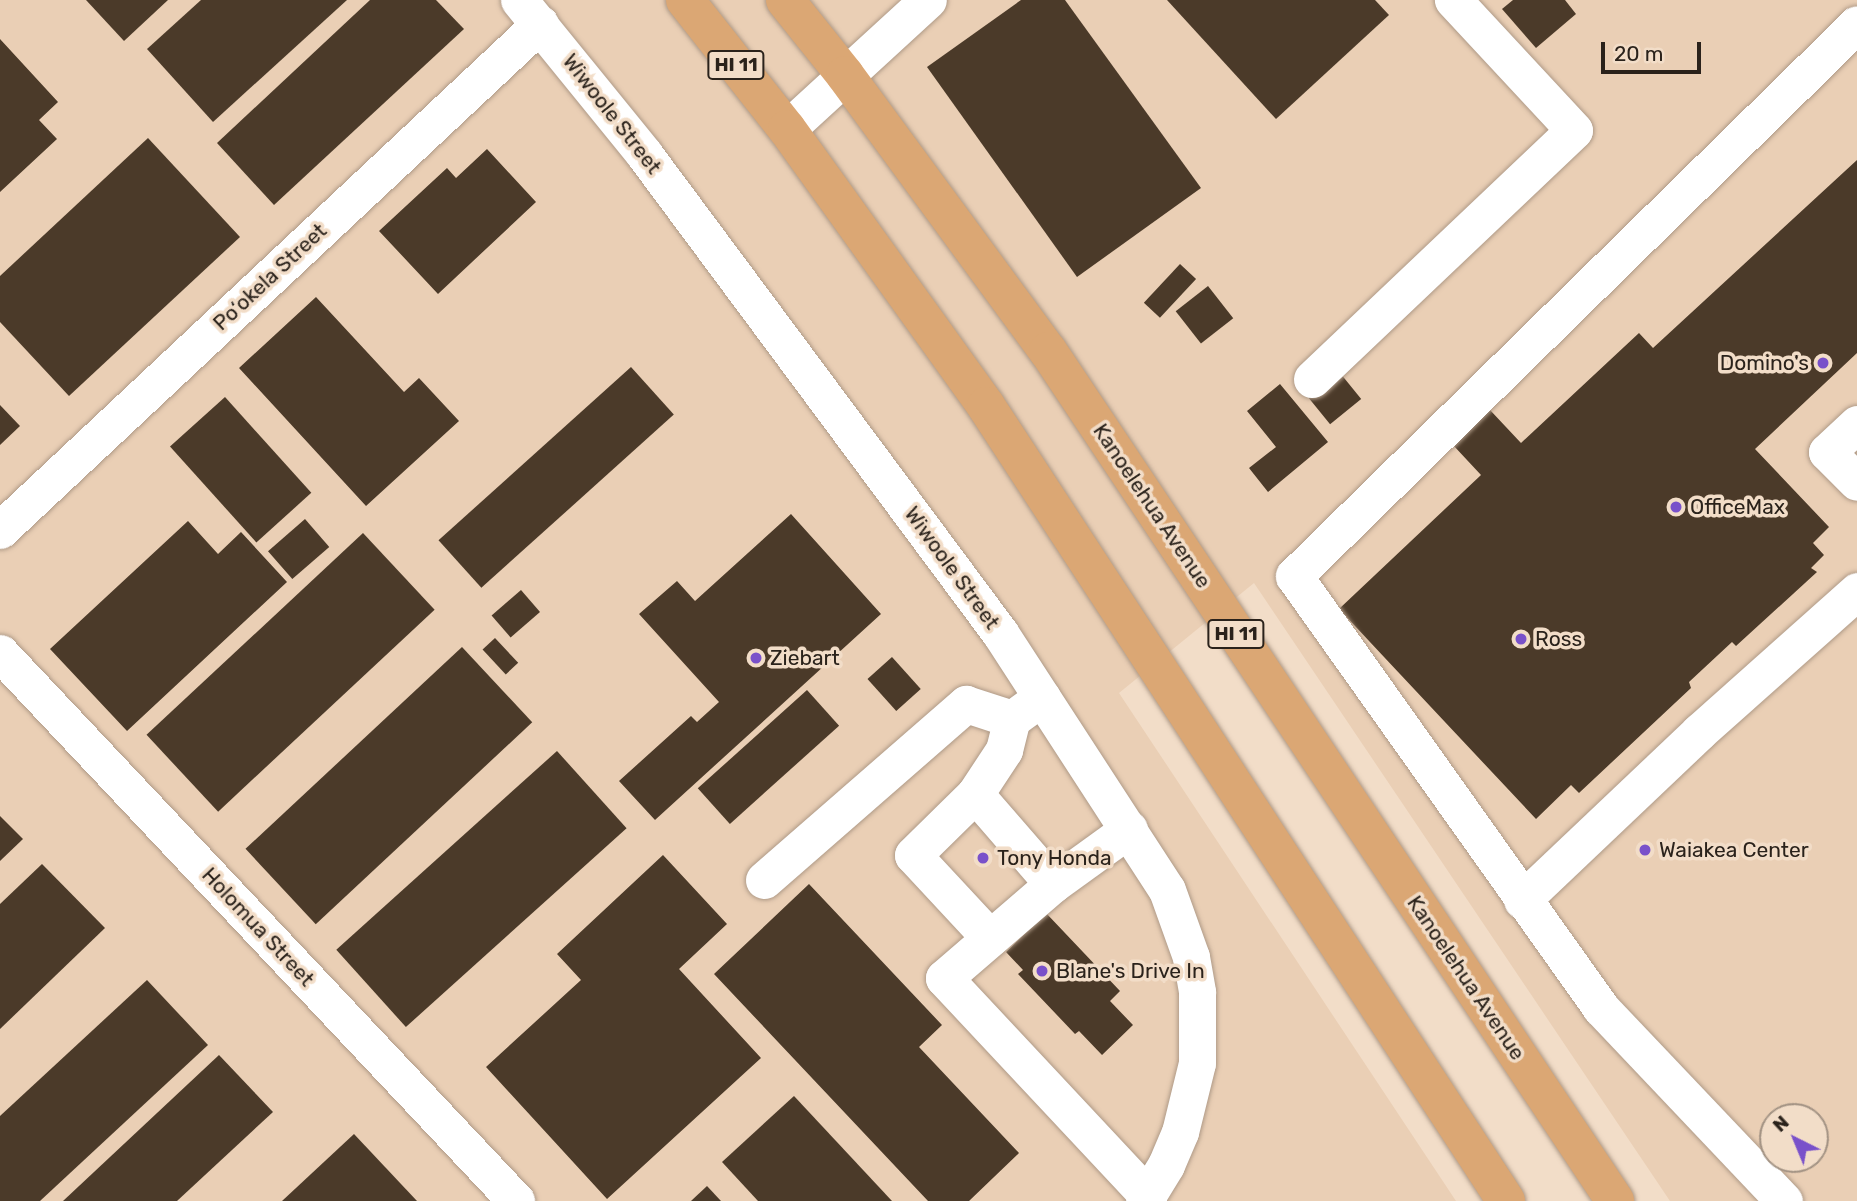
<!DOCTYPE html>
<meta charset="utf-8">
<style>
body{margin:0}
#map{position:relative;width:1857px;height:1201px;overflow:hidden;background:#f2ddc8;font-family:Rubik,sans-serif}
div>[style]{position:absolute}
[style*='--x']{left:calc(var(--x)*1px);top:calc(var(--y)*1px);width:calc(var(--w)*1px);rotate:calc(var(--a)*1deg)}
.built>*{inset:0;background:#eacfb5}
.building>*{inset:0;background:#4b3a29;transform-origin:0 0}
.roads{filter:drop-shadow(0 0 2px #af9a87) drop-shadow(0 0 2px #af9a87)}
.minor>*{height:37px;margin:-18.5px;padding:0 18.5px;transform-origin:18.5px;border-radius:18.5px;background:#fff}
.highway>*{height:38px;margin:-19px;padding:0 19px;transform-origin:19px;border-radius:19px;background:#dba774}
.dots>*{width:19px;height:19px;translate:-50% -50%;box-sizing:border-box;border:4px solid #f2ddc8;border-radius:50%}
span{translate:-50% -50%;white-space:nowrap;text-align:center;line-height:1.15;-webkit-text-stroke:7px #f2ddc8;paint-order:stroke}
.shield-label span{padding:2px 5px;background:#f2ddc8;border:2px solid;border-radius:5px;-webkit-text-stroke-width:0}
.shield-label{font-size:19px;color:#2a221b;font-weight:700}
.street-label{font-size:21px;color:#2a221b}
.poi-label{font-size:21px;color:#2a221b}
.right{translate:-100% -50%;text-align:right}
.left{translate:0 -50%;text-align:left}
.north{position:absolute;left:1759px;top:1103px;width:70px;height:70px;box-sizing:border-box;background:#f2ddc8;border:2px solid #a29283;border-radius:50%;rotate:317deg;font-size:19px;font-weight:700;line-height:28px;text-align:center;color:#2a221b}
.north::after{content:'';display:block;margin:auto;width:24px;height:32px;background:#7951ca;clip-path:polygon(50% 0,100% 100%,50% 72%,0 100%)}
.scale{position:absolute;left:1601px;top:42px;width:100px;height:32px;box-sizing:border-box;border:4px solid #2a221b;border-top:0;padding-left:9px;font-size:21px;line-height:24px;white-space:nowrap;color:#2a221b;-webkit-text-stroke:5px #f2ddc8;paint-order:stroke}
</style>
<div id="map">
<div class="built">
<div style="clip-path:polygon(evenodd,0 0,1857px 0,1857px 1201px,1670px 1201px,1254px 583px,1119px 693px,1456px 1201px,0 1201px,0 0,1773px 1117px,1815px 1117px,1815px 1159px,1773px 1159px,1773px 1117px)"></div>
</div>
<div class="building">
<div style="clip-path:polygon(86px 0,168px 0,124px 41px)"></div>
<div style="clip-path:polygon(201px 0,347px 0,213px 122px,147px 49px)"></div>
<div style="clip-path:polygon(370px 0,436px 0,464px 29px,274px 205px,217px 143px)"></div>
<div style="clip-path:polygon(1021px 0,1065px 0,1201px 188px,1077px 277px,927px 67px)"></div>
<div style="clip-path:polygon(1167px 0,1375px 0,1389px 15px,1276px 119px)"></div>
<div style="clip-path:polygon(1513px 0,1565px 0,1576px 14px,1536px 48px,1502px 9px)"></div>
<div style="clip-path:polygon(0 39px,58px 102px,39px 120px,57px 139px,0 192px)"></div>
<div style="clip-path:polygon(148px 138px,240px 237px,69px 396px,0 322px,0 276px)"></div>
<div style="clip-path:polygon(487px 149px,536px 202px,438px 294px,379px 231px,447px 168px,456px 178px)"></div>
<div style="clip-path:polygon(1857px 160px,1857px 353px,1755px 449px,1829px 527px,1813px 543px,1824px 555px,1811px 568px,1817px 572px,1736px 646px,1732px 642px,1689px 682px,1691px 688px,1579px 793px,1571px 785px,1536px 819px,1339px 609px,1481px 475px,1453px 445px,1490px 410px,1521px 443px,1639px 333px,1653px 348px)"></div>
<div style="left:1180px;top:264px;width:22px;height:53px;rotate:43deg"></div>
<div style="left:1208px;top:286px;width:41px;height:41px;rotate:52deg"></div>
<div style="clip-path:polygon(316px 297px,404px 392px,419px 378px,459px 421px,366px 506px,239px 368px)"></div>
<div style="left:631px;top:367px;width:64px;height:259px;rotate:48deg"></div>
<div style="left:1336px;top:368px;width:40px;height:40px;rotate:51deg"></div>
<div style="clip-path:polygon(1280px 384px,1328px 442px,1268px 492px,1249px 468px,1276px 447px,1247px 411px)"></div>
<div style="left:225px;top:397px;width:129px;height:74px;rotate:48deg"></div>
<div style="clip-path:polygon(0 405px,20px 426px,0 445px)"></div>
<div style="clip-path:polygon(791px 514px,881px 614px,655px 820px,619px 781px,691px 716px,697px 722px,719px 702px,639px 614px,677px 581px,695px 601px)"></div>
<div style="left:305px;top:519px;width:37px;height:49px;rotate:49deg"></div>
<div style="clip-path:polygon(188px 521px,218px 554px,241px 532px,287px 582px,127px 731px,50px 649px)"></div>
<div style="left:363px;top:533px;width:105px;height:296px;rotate:47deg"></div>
<div style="left:521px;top:590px;width:29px;height:39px;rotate:49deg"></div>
<div style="left:495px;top:638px;width:34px;height:17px;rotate:47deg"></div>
<div style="left:462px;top:647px;width:103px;height:296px;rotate:47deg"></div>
<div style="left:892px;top:657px;width:43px;height:33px;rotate:48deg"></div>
<div style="left:807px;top:690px;width:48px;height:147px;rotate:48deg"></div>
<div style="left:557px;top:751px;width:104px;height:297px;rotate:48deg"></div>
<div style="clip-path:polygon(0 816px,23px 839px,0 861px)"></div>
<div style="clip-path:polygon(663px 855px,727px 924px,679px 969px,761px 1058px,607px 1199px,486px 1067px,581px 980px,557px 954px)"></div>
<div style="clip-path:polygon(42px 864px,105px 928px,0 1029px,0 904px)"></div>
<div style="clip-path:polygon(809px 884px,942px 1025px,919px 1047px,1019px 1153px,969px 1201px,928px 1201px,714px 974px)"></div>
<div style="clip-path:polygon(1046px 913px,1120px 991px,1110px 1001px,1133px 1025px,1102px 1055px,1079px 1031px,1075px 1034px,1018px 974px,1023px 970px,1006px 952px)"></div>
<div style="clip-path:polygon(147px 980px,208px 1045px,40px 1201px,0 1201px,0 1116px)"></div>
<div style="clip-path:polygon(219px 1055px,273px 1112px,177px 1201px,63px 1201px)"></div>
<div style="clip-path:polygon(794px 1096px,892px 1201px,758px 1201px,722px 1162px)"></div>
<div style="clip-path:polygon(354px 1134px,417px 1201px,282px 1201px)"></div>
<div style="clip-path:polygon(707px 1186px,721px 1201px,691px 1201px)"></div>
</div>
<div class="roads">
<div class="minor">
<div style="--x:519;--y:0;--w:198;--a:50.9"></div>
<div style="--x:644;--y:154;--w:597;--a:53.38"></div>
<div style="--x:1000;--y:633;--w:306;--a:57"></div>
<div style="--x:1167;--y:890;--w:71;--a:70.3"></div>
<div style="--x:1191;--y:957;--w:36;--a:80"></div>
<div style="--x:1197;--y:992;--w:71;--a:90"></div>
<div style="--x:1197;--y:1063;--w:71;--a:103.8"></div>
<div style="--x:1180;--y:1132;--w:36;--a:113"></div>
<div style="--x:1166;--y:1165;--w:42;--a:121.4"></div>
<div style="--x:787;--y:129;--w:191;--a:-42.5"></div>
<div style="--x:1312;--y:379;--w:361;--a:-43.5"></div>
<div style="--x:1574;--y:130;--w:178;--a:-132.9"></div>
<div style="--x:1857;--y:424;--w:41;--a:137"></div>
<div style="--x:1827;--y:452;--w:42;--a:45"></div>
<div style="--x:0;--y:530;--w:740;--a:-43.14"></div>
<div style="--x:0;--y:653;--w:753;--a:46.72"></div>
<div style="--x:975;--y:794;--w:119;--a:49.1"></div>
<div style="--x:1129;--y:829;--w:94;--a:144.1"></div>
<div style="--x:1053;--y:884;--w:144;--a:139.2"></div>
<div style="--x:944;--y:978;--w:299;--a:46.9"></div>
<div style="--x:764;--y:880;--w:268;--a:-41.1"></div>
<div style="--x:966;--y:704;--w:48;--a:18.1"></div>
<div style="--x:1522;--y:900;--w:244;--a:-43.5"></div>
<div style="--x:1699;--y:732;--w:212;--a:-41.7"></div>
<div style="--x:990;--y:938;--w:113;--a:-132.9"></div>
<div style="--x:913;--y:855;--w:87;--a:-44.5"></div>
<div style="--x:975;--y:794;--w:53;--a:-56.6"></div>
<div style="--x:1004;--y:750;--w:32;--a:-76"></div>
<div style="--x:1012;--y:719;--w:37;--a:-36"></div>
<div style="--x:1784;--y:1201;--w:266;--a:-133.5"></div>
<div style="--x:1601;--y:1008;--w:530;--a:-125.4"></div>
<div style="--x:1294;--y:576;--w:788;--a:-44.43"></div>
</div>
<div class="highway">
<div style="--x:685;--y:0;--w:164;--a:51.7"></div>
<div style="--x:787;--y:129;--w:341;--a:54.3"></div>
<div style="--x:986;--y:406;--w:950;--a:56.81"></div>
<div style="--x:785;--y:0;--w:96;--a:51.3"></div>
<div style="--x:845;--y:75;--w:343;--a:53.7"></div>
<div style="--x:1048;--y:351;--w:1022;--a:56.29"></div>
</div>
</div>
<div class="dots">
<div style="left:1823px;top:363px;background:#7951ca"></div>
<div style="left:1676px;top:507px;background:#7951ca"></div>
<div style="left:1521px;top:639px;background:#7951ca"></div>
<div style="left:756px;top:658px;background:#7951ca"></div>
<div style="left:1645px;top:850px;background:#7951ca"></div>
<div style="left:983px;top:858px;background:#7951ca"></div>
<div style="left:1042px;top:971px;background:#7951ca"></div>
</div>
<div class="shield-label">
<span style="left:736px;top:65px">HI 11</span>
<span style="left:1236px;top:634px">HI 11</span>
</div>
<div class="street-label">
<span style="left:612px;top:114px;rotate:52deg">Wiwoole Street</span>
<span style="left:270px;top:277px;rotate:-43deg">Po‘okela Street</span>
<span style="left:1152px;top:506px;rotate:56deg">Kanoelehua Avenue</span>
<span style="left:952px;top:568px;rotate:54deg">Wiwoole Street</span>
<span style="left:258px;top:927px;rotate:47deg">Holomua Street</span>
<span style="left:1466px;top:978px;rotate:56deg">Kanoelehua Avenue</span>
</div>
<div class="poi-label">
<span class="right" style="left:1809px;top:363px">Domino's</span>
<span class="left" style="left:1690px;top:507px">OfficeMax</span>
<span class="left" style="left:1535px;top:639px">Ross</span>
<span class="left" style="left:770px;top:658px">Ziebart</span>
<span class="left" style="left:1659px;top:850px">Waiakea Center</span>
<span class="left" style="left:997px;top:858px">Tony Honda</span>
<span class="left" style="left:1056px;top:971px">Blane's Drive In</span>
</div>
<div class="north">N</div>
<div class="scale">20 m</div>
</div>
